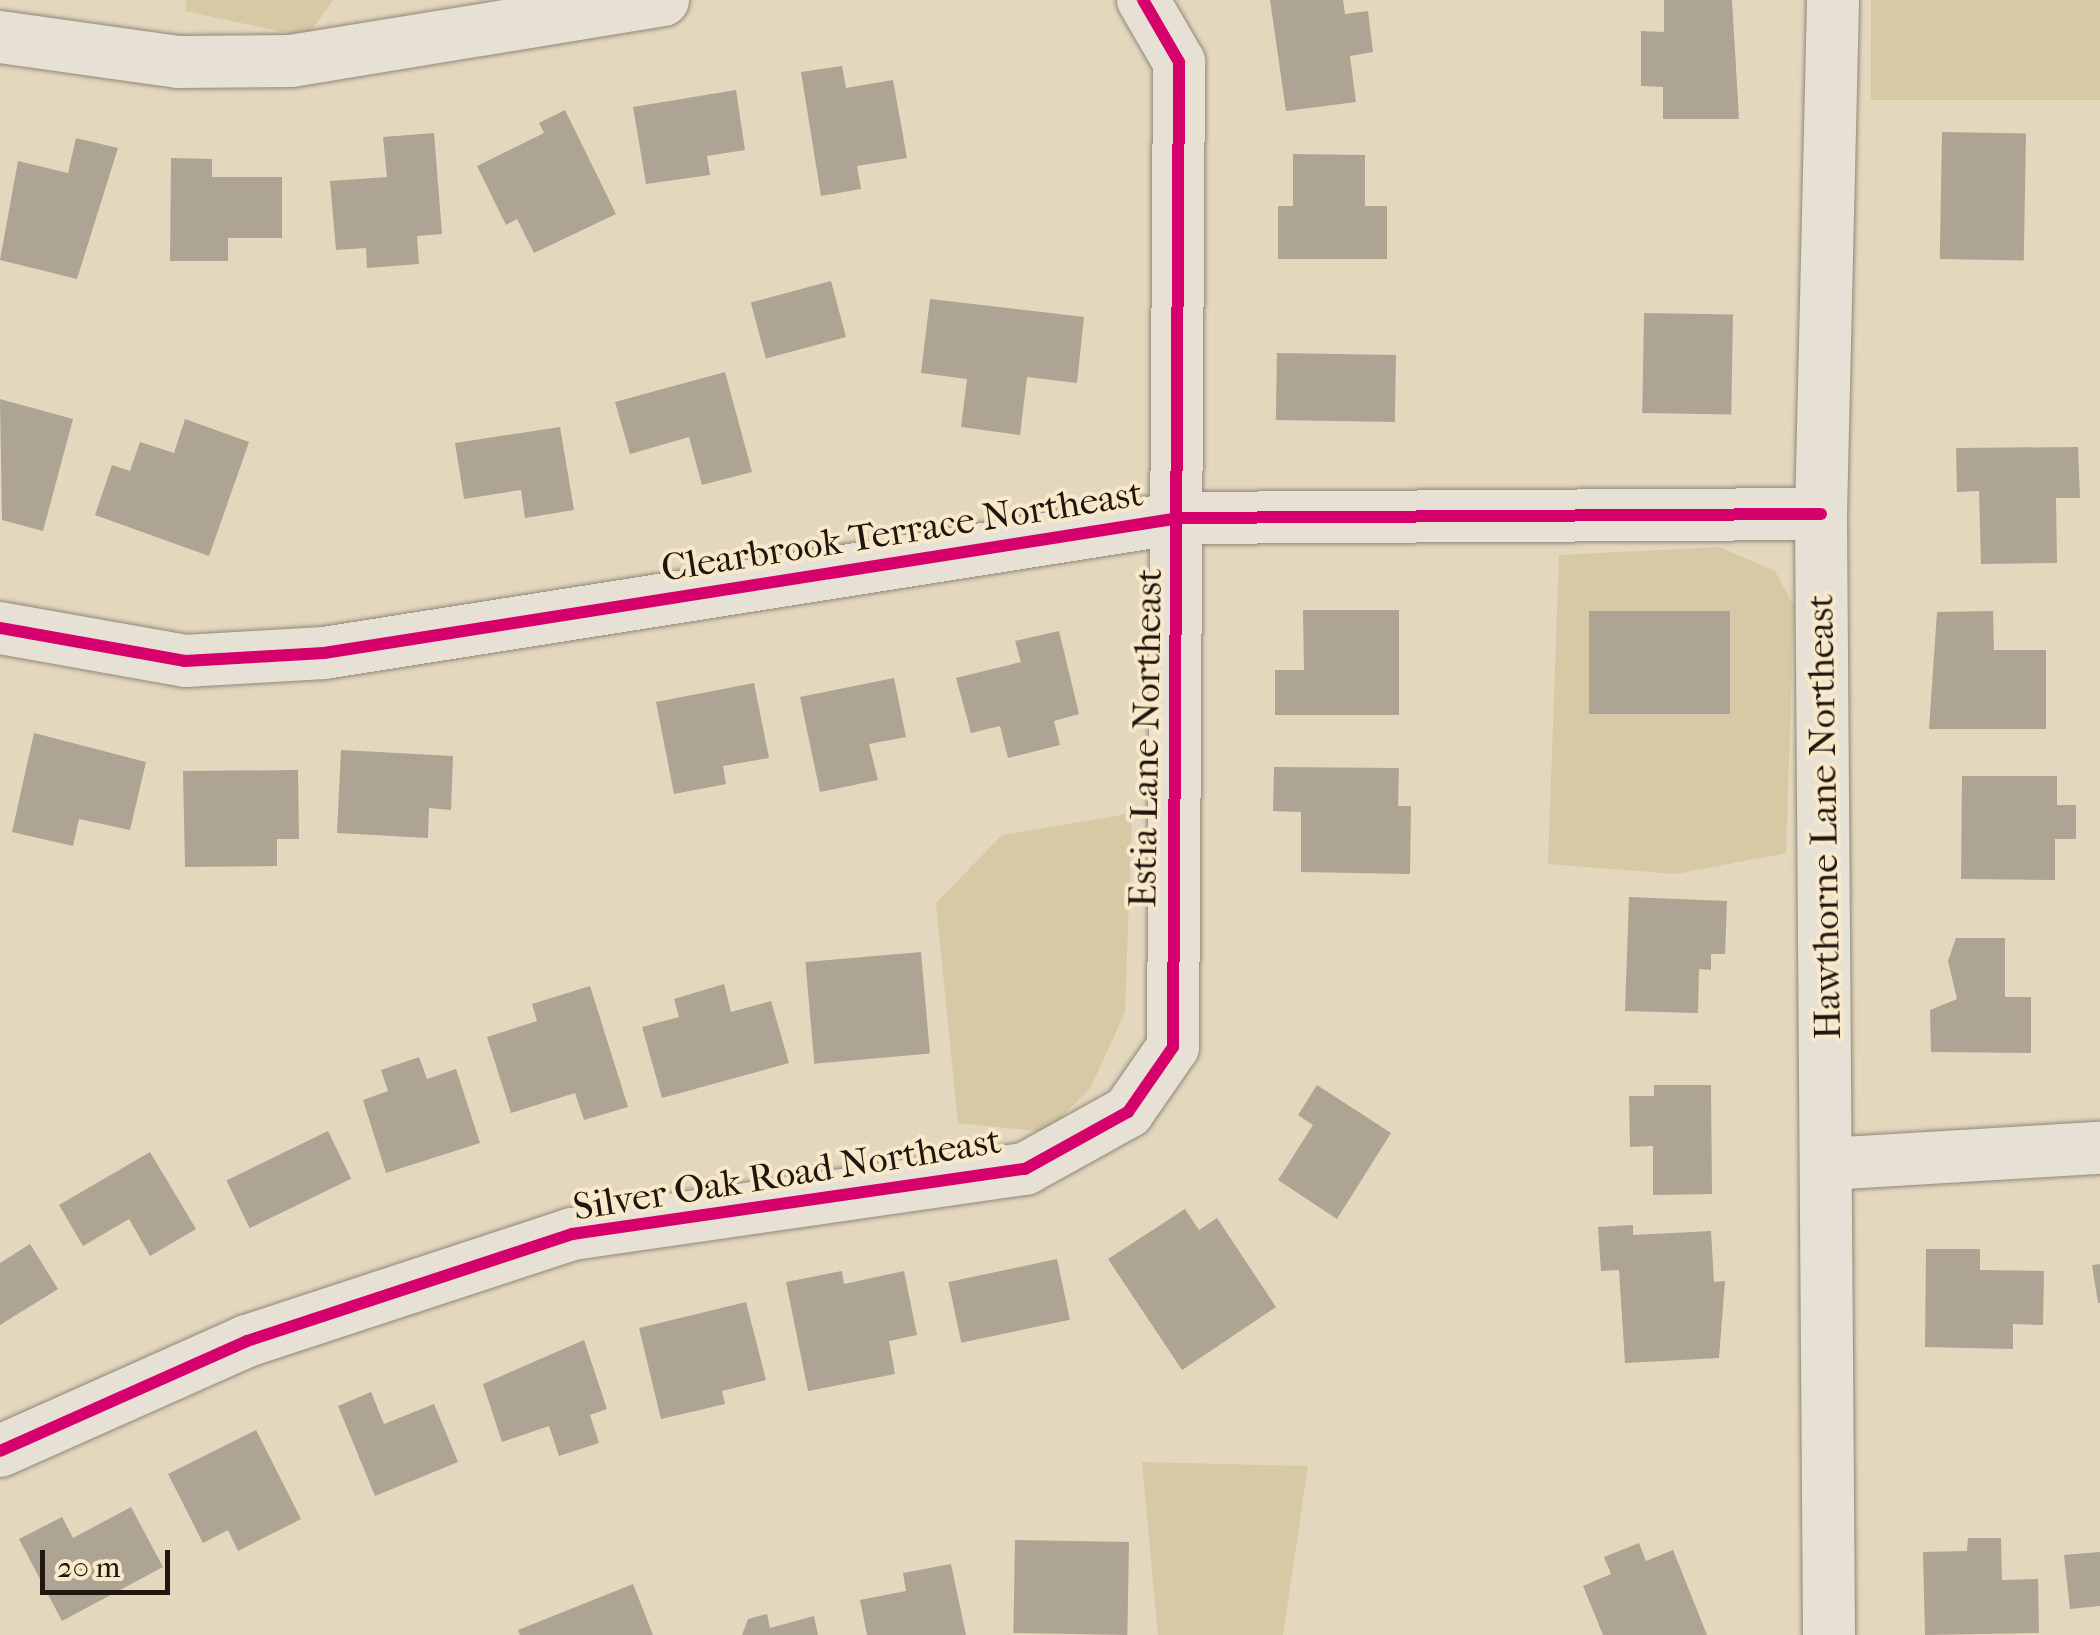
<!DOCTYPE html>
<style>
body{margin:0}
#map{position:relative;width:2100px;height:1635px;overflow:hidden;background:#e3d7bd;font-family:"IM FELL French Canon",serif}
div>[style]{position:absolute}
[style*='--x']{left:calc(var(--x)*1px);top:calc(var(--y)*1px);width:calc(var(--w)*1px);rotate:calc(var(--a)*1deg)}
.green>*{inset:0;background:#d7c8a6;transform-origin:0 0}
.building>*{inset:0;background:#ada493;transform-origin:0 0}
.roads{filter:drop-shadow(0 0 2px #8f8779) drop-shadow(0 0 2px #8f8779)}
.minor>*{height:52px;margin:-26px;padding:0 26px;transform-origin:26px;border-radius:26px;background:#e7e1d5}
.cycleway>*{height:12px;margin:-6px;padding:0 6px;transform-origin:6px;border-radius:6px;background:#d6006c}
span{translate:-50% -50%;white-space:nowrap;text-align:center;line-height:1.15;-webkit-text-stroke:8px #f7e9ca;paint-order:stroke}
.street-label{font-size:38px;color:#21150f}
.scale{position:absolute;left:40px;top:1550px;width:130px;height:45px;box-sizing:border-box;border:5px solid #21150f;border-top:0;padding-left:12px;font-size:30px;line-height:35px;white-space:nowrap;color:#21150f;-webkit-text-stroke:8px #f7e9ca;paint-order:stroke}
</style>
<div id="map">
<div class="green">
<div style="clip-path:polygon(187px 0,333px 0,307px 37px,185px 11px)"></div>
<div style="left:1871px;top:0;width:229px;height:100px"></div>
<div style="clip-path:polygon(1719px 547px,1775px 571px,1794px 606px,1786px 853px,1676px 874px,1548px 864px,1559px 555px)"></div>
<div style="clip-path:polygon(1132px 813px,1125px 1012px,1090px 1089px,1046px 1132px,958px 1123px,936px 903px,1002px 835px)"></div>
<div style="clip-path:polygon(1142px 1462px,1308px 1466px,1283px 1635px,1158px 1635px)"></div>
</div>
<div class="building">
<div style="clip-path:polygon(1270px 0,1343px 0,1345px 14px,1368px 11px,1373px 52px,1350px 56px,1356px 102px,1286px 111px)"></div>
<div style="clip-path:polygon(1664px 0,1732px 0,1739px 119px,1663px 119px,1663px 87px,1641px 86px,1641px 31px,1664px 32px)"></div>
<div style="clip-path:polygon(842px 66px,846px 88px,893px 80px,907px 158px,857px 166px,861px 189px,821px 196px,801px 72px)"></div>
<div style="clip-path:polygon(736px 90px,745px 150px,707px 156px,710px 175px,646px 184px,633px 107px)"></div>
<div style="clip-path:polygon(565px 110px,616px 214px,534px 253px,517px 219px,506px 225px,477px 166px,544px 133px,539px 123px)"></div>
<div style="left:1942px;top:132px;width:84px;height:127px;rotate:1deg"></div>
<div style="clip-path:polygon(434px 133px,442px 234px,417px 236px,419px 264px,367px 268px,366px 248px,336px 250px,330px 181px,387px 177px,383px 137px)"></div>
<div style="clip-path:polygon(76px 138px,118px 148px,77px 279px,0 260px,18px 161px,68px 173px)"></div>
<div style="clip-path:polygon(1293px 154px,1365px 155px,1365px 206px,1387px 206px,1387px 259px,1278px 259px,1278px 206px,1293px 206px)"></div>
<div style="clip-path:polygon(171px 158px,212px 159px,212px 177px,282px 177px,282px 238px,228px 238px,228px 261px,170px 261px)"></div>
<div style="left:831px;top:281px;width:58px;height:83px;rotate:75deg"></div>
<div style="clip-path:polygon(930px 299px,1084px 317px,1077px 383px,1027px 377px,1020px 435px,961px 427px,967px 379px,921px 373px)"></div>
<div style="left:1644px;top:313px;width:89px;height:100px;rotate:1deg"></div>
<div style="left:1277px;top:353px;width:119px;height:67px;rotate:1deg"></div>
<div style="clip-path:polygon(725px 372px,752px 472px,702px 485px,689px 437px,630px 454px,615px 402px)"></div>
<div style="clip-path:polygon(0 399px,73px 419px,43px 531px,2px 520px)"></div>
<div style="clip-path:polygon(185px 419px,249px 442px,209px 556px,95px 515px,112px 465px,130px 471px,140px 442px,174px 453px)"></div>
<div style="clip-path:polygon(560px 427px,574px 510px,525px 518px,521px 490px,464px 499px,455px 443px)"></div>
<div style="clip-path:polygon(2078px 447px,2080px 498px,2056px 498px,2057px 563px,1981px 564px,1979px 491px,1957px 492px,1956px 448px)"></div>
<div style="clip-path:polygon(1303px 610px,1399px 610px,1399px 715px,1275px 715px,1275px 670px,1304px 670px)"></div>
<div style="left:1589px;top:611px;width:141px;height:103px"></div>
<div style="clip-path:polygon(1993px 611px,1994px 650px,2046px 650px,2046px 729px,1929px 729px,1937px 612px)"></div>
<div style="clip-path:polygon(1059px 631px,1079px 714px,1054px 721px,1060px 745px,1008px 758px,1000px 726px,971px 733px,956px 678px,1021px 662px,1015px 641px)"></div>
<div style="clip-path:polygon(894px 678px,906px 737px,869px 744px,878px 780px,820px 792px,800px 697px)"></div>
<div style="clip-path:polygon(754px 683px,769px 758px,723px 766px,726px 784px,674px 794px,656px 702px)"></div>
<div style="clip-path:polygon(34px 733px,146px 762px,130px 830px,79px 819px,73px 846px,12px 832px)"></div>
<div style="clip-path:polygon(341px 750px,453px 756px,451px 810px,429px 808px,428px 838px,337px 833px)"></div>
<div style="clip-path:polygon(1274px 767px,1399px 768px,1398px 806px,1411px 806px,1410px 874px,1301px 872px,1301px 812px,1273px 811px)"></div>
<div style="clip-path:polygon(298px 770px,299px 839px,277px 839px,277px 866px,185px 867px,183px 771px)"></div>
<div style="clip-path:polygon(1962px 776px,2057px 776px,2057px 805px,2076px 805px,2076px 839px,2055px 839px,2055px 880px,1961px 879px)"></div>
<div style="clip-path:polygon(1629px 897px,1727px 901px,1725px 954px,1711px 954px,1711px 970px,1699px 969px,1698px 1013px,1625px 1011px)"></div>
<div style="clip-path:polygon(1956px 938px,2005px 938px,2005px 997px,2031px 997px,2031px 1053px,1931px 1052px,1930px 1010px,1957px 999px,1948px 961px)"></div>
<div style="left:921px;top:952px;width:102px;height:116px;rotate:85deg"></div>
<div style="clip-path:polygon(724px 984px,731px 1012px,771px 1001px,789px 1063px,662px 1098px,642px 1027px,679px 1017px,674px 999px)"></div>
<div style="clip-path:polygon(590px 986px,628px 1107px,584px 1120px,575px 1093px,511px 1113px,487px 1037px,537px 1021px,532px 1004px)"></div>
<div style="clip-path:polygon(419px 1057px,427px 1079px,456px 1069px,480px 1143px,386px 1173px,363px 1100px,388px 1091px,381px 1070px)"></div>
<div style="clip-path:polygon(1317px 1085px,1391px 1133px,1337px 1219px,1278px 1180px,1313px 1125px,1298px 1115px)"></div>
<div style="clip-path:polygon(1654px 1085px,1711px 1085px,1712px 1194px,1653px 1195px,1653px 1146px,1630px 1147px,1629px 1096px,1654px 1096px)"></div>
<div style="left:328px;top:1131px;width:53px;height:113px;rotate:64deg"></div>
<div style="clip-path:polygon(150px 1152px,196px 1229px,150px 1256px,129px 1219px,83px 1246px,59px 1205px)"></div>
<div style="clip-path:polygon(1185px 1209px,1199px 1230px,1217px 1218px,1276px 1307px,1182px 1370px,1108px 1259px)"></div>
<div style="clip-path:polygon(1633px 1225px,1633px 1235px,1711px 1231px,1714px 1282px,1725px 1281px,1719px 1358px,1625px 1363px,1619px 1270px,1601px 1271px,1598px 1227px)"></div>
<div style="clip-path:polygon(30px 1244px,58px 1289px,0 1325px,0 1263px)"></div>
<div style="clip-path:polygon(1926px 1249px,1980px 1249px,1980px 1270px,2044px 1271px,2043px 1325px,2013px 1324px,2013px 1349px,1925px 1347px)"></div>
<div style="left:1057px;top:1259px;width:62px;height:111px;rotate:78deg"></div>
<div style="clip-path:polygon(2100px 1264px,2100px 1303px,2098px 1303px,2092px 1265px)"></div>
<div style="clip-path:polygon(842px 1271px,844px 1284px,904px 1271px,917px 1335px,889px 1341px,895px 1374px,808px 1391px,786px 1282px)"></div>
<div style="clip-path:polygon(746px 1302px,766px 1380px,722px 1391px,725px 1404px,661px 1419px,639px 1328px)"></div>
<div style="clip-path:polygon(584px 1340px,607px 1409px,590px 1415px,599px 1443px,559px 1456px,549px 1426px,502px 1442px,483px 1384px)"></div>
<div style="clip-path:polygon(371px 1392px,384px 1424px,434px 1404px,458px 1462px,375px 1496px,338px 1406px)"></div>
<div style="clip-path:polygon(256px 1430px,301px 1519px,238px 1551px,228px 1530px,203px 1543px,168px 1474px)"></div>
<div style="clip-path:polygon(131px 1507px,163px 1567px,62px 1621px,19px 1539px,62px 1517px,73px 1538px)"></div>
<div style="clip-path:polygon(1968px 1538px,2001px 1538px,2002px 1580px,2038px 1579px,2039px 1633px,1925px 1635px,1923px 1552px,1967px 1551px)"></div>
<div style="left:1015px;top:1540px;width:114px;height:93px;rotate:1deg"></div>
<div style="clip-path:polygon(1639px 1543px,1646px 1561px,1673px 1550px,1707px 1635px,1603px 1635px,1583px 1586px,1611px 1574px,1604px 1557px)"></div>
<div style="clip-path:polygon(2100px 1552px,2100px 1606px,2070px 1609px,2064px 1555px)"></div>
<div style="clip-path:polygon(951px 1564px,966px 1635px,867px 1635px,860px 1600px,906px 1591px,903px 1573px)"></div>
<div style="clip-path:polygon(633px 1584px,653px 1635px,520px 1635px,518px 1630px)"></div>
<div style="clip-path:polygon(767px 1614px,770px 1628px,814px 1616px,818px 1635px,742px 1635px,748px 1619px)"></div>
</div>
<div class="roads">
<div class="minor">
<div style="--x:0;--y:37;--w:180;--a:8"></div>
<div style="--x:178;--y:62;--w:113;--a:-0.5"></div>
<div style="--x:291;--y:61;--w:377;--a:-9.3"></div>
<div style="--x:0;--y:628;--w:188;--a:10.1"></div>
<div style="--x:185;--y:661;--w:139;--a:-3.3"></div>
<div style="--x:324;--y:653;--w:866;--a:-8.97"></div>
<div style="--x:1179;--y:518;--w:642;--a:-0.36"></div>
<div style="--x:1828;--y:1164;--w:272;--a:-3.4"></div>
<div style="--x:0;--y:1451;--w:270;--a:-24"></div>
<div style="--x:247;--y:1341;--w:342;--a:-18.2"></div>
<div style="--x:572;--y:1234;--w:458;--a:-8.2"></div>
<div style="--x:1025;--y:1169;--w:118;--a:-29"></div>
<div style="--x:1128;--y:1112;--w:79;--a:-55.3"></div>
<div style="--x:1173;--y:1047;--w:985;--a:-89.65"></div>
<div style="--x:1179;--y:62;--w:72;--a:-120.1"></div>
<div style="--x:1829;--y:1635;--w:1121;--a:-90.41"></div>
<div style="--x:1821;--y:514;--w:514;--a:-88.66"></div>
</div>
</div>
<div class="cycleway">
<div style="--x:0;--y:628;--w:188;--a:10.1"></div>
<div style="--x:185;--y:661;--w:139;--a:-3.3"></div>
<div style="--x:324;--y:653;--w:866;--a:-8.97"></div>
<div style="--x:1179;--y:518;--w:642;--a:-0.36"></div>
<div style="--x:0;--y:1451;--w:270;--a:-24"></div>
<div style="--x:247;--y:1341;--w:342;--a:-18.2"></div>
<div style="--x:572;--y:1234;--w:458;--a:-8.2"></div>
<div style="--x:1025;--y:1169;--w:118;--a:-29"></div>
<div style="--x:1128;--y:1112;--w:79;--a:-55.3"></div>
<div style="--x:1173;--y:1047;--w:985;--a:-89.65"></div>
<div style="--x:1179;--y:62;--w:72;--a:-120.1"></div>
</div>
<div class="street-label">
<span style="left:902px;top:531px;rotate:-9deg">Clearbrook Terrace Northeast</span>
<span style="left:1146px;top:738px;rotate:-89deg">Estia Lane Northeast</span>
<span style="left:1824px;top:817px;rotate:-91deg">Hawthorne Lane Northeast</span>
<span style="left:787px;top:1174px;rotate:-9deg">Silver Oak Road Northeast</span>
</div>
<div class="scale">20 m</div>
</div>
